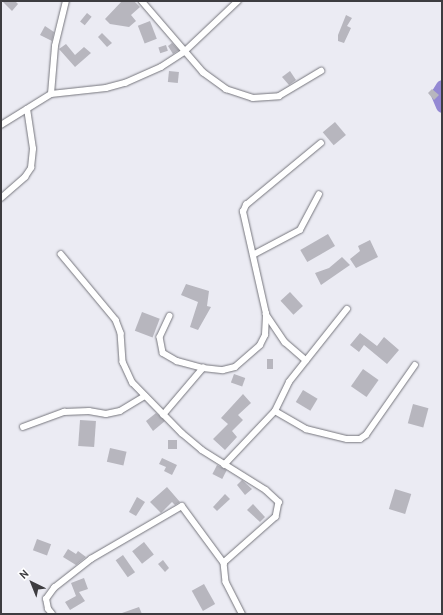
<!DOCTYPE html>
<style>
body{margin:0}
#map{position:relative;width:443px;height:615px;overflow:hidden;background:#ebebf3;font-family:"PT Sans",sans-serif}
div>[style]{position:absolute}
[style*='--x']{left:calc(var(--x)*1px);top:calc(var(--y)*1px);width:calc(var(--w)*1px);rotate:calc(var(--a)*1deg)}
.river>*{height:13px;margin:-6.5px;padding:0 6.5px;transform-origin:6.5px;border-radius:6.5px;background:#9388d3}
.building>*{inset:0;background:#b7b6be;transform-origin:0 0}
.roads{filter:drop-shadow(0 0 1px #75757c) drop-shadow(0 0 1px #75757c)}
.minor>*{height:5.5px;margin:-2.75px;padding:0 2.75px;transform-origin:2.75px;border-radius:2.75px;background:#fff}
span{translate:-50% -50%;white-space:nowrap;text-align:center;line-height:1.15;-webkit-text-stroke:4px #fff;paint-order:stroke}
.frame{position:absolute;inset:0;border:2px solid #3d3c40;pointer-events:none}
.north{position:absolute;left:12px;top:563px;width:40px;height:40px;-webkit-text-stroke:3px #fff;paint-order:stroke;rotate:317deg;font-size:11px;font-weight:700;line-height:16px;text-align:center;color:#3d3c40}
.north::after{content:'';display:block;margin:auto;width:14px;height:18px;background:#3d3c40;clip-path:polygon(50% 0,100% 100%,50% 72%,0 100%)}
</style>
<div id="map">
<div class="river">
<div style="--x:442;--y:86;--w:9;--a:122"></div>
<div style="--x:437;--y:94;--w:13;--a:67"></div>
</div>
<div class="building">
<div style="clip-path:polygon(2px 1px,15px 1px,18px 4px,12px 11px)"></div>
<div style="clip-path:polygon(122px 1px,134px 1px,140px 7px,131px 15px,136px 21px,129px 27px,110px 24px,105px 19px)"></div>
<div style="left:87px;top:13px;width:6px;height:11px;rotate:39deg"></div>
<div style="clip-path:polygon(346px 15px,352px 18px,347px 26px,351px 28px,344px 43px,338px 41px,338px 35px)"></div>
<div style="left:150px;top:21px;width:19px;height:13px;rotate:69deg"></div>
<div style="clip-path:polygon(45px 26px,54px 32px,52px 41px,40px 35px)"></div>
<div style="clip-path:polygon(102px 33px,112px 43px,107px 47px,98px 37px)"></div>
<div style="clip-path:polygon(172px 43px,179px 50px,173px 54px,168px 46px)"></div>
<div style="clip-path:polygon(66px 44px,75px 55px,84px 47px,91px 53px,75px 67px,59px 49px)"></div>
<div style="left:166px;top:45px;width:6px;height:8px;rotate:72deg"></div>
<div style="left:169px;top:71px;width:10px;height:11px;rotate:6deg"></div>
<div style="clip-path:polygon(290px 71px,296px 80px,289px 85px,282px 77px)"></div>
<div style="clip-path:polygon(432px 89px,439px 95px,434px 100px,428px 93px)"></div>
<div style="left:335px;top:122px;width:17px;height:16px;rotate:50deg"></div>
<div style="left:328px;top:234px;width:14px;height:32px;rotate:60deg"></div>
<div style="clip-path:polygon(370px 240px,378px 257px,356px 268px,350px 259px,360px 251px,358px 246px)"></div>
<div style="clip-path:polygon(342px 257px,350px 265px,321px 285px,315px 273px,329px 268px)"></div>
<div style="clip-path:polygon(186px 284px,209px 291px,207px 306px,211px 307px,198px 330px,190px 327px,198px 302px,181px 295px)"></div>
<div style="left:290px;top:292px;width:19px;height:13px;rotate:47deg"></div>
<div style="left:142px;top:312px;width:19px;height:20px;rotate:21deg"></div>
<div style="clip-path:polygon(360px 333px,377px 346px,384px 337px,399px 350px,387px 364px,364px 345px,359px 352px,350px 345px)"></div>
<div style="left:267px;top:359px;width:6px;height:10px"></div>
<div style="left:363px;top:369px;width:19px;height:21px;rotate:35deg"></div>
<div style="left:234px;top:374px;width:12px;height:9px;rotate:20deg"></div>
<div style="left:303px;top:390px;width:17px;height:14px;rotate:31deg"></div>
<div style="clip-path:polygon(243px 394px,251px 403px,238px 415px,243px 420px,232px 431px,237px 437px,225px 450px,213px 439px,228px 424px,221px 418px)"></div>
<div style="left:413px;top:404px;width:16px;height:20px;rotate:15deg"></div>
<div style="clip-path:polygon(156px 413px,165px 421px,153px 431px,146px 421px)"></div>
<div style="left:80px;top:420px;width:16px;height:26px;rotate:4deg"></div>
<div style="left:168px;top:440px;width:9px;height:9px"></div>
<div style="left:110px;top:448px;width:17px;height:14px;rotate:13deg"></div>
<div style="clip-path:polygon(162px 458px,177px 465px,172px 475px,164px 471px,166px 467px,159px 464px)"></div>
<div style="left:217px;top:465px;width:11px;height:10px;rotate:27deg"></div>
<div style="clip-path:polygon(242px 480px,252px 489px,245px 495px,237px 485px)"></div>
<div style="clip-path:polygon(167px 487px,180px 502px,175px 505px,172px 502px,161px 513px,150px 502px)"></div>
<div style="left:395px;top:489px;width:17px;height:21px;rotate:17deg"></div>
<div style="clip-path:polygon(225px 494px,230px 499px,217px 511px,213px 507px)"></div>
<div style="clip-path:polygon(137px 497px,145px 502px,136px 516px,129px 512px)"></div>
<div style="clip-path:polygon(253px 504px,265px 517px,260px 522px,247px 510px)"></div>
<div style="left:37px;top:539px;width:15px;height:12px;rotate:20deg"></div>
<div style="left:144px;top:542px;width:16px;height:15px;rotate:52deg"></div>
<div style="clip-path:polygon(68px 549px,76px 554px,78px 551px,86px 557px,76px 565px,63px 557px)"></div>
<div style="left:123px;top:555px;width:21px;height:9px;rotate:55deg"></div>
<div style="clip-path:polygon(163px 560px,169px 568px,165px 572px,158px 564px)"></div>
<div style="clip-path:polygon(84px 578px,88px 589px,79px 592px,85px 601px,70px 610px,65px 602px,76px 596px,71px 583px)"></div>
<div style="left:204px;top:584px;width:23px;height:14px;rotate:61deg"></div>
<div style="clip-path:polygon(139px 607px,142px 614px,122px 614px,122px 613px)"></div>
</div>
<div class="roads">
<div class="minor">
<div style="--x:142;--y:1;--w:94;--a:49.3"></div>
<div style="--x:203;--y:72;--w:29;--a:36"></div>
<div style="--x:226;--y:89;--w:28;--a:18"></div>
<div style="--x:253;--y:98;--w:26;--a:-4"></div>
<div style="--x:279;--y:96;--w:49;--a:-30.8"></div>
<div style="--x:51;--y:94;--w:48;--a:-85.2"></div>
<div style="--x:55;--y:46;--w:46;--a:-76.3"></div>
<div style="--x:1;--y:125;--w:59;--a:-31.8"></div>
<div style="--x:51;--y:94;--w:55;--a:-6.2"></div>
<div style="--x:106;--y:88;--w:20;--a:-15"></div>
<div style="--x:125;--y:83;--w:39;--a:-24"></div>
<div style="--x:161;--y:67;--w:27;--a:-33"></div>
<div style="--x:184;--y:52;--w:74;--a:-43.4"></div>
<div style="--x:1;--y:198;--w:32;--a:-41"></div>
<div style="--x:25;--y:177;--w:11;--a:-56"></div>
<div style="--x:31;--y:168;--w:19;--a:-84"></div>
<div style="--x:33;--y:149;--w:40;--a:-98.5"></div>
<div style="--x:61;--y:254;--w:86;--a:50.2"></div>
<div style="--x:116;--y:320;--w:14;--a:69"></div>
<div style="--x:121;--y:333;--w:29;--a:86"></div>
<div style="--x:123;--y:362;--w:23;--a:65"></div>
<div style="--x:133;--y:383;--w:70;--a:45.6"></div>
<div style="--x:182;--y:433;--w:26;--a:40"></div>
<div style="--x:202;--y:450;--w:75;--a:32"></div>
<div style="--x:266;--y:490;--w:18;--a:43"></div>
<div style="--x:279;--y:502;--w:15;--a:101"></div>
<div style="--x:276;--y:517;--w:69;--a:138.5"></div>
<div style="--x:224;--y:563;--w:19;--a:84"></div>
<div style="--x:226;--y:582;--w:36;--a:63"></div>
<div style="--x:253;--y:255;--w:53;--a:-28"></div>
<div style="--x:300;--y:230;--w:40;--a:-62"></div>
<div style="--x:266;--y:314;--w:34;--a:56"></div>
<div style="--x:285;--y:342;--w:28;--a:41"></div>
<div style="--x:170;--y:316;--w:23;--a:115"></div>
<div style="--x:160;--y:337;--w:16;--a:79"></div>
<div style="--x:163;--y:353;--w:16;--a:30"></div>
<div style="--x:177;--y:361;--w:27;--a:15"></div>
<div style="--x:275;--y:411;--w:36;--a:30"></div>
<div style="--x:306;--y:429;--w:42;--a:13.7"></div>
<div style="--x:347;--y:439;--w:13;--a:0"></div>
<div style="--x:360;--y:439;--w:7;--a:-34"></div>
<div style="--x:366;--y:435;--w:85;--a:-55"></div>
<div style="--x:163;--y:415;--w:62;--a:-49.6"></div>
<div style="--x:203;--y:368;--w:20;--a:6"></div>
<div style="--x:223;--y:370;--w:12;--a:-14"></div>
<div style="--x:235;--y:367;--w:33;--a:-41"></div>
<div style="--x:260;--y:345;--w:11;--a:-63"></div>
<div style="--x:265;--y:335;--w:21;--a:-87"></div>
<div style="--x:266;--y:314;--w:105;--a:-102.7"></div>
<div style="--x:243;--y:212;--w:8;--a:-67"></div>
<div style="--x:246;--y:205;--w:97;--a:-39.6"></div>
<div style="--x:23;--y:427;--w:44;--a:-20.1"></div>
<div style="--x:64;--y:412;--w:25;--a:-2"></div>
<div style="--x:89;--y:411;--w:17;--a:10"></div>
<div style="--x:106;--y:414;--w:14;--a:-12"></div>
<div style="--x:120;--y:411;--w:29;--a:-31"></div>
<div style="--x:224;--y:465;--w:74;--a:-46.6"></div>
<div style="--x:275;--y:411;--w:32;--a:-64"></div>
<div style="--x:289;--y:382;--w:93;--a:-51.5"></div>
<div style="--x:52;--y:614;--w:6;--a:-129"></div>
<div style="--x:48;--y:609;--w:10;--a:-101"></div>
<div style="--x:46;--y:599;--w:14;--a:-54"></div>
<div style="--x:54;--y:588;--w:47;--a:-38.1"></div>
<div style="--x:91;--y:559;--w:105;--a:-30.2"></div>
<div style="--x:182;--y:506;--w:71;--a:53.6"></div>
</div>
</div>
<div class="frame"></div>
<div class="north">N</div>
</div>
